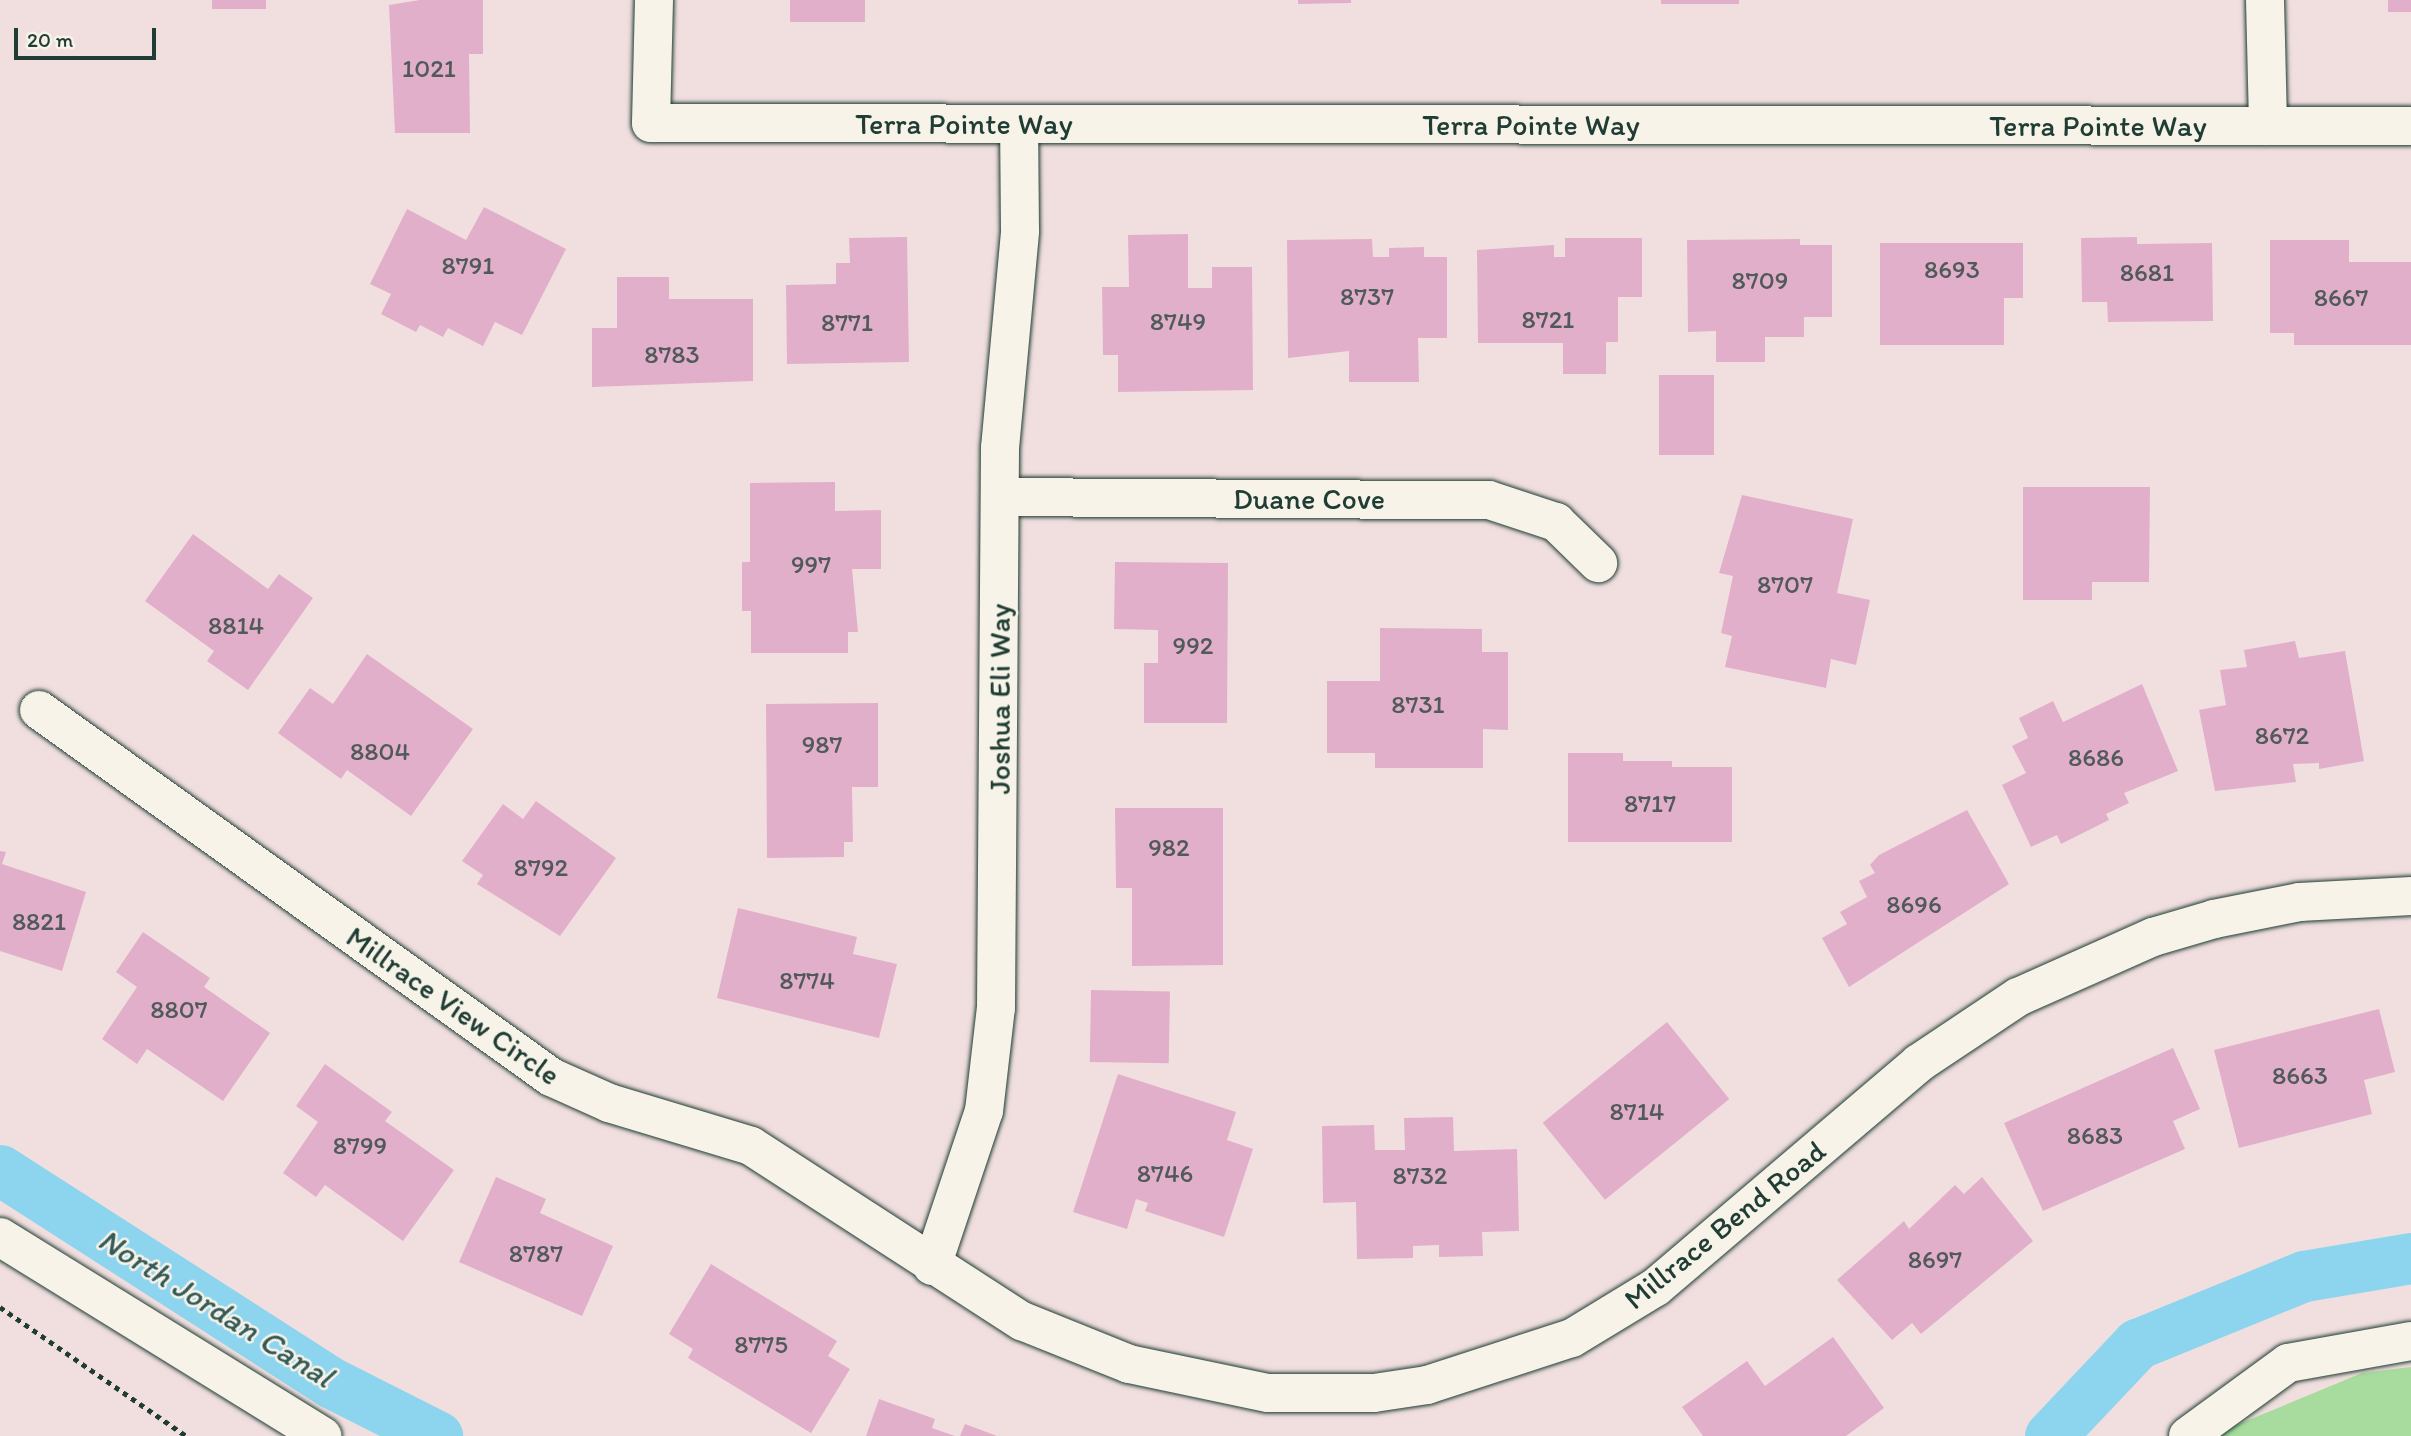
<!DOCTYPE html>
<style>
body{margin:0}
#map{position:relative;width:2411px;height:1436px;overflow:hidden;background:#f1dfdf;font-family:Itim,sans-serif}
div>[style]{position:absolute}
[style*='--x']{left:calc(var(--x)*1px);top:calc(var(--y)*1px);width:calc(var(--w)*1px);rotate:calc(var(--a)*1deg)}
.green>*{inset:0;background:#a7dc9e}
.canal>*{height:51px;margin:-25.5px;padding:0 25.5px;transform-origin:25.5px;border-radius:25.5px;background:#8dd4ef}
.building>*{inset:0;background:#e2afca;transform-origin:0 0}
.path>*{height:4.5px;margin-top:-2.25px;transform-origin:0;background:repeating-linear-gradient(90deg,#1f3d34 0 5px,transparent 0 10px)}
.roads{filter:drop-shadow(0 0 2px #1f3d34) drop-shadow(0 0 2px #1f3d34)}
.minor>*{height:38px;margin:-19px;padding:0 19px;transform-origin:19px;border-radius:19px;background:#f7f3e8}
span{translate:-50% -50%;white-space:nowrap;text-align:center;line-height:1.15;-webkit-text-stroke:5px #f7f3e8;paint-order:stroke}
.number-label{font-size:26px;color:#505a5a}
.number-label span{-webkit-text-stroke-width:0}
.street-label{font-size:30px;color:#1f3d34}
.water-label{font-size:32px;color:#355b59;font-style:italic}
.scale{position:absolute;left:14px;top:28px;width:142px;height:32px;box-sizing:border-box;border:4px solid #1f3d34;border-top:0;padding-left:9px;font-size:21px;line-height:24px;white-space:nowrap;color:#1f3d34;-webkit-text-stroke:5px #f7f3e8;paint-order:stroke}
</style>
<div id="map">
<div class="green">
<div style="clip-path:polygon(2411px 1367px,2411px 1436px,2210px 1436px,2362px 1373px)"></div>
</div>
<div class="canal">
<div style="--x:0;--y:1170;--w:394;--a:32.7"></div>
<div style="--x:332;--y:1383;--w:118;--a:26.8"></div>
<div style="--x:2050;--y:1436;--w:127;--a:-46.6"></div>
<div style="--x:2137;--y:1344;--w:180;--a:-22.2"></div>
<div style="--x:2304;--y:1276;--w:109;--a:-9.5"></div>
</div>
<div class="building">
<div style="left:212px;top:0;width:54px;height:9px"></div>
<div style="clip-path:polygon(420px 0,483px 0,483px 54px,469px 54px,470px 133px,395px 133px,389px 5px)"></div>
<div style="left:790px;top:0;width:75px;height:22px"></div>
<div style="clip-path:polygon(1298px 0,1351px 0,1351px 3px,1298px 4px)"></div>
<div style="left:1661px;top:0;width:78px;height:4px"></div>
<div style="left:2388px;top:0;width:23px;height:12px"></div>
<div style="clip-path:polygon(484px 207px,566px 249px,522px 335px,495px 322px,483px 346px,448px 328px,443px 337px,420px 325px,416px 332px,381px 314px,391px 294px,370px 284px,407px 209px,466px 240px)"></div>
<div style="clip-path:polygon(1188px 234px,1188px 288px,1212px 288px,1212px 267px,1252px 267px,1253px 390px,1118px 392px,1118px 355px,1103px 355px,1102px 287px,1129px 287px,1128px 235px)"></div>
<div style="clip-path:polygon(907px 237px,909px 362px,787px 364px,786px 285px,836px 284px,836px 263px,850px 263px,849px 238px)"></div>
<div style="clip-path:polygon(2137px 237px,2137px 244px,2212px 243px,2213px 321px,2108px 322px,2107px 302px,2082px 302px,2081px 238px)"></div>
<div style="clip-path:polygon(1565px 238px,1642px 238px,1642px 297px,1618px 297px,1618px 342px,1606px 342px,1606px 374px,1563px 374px,1563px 343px,1478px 343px,1477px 250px,1554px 245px,1554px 257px,1565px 257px)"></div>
<div style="clip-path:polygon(1372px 239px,1373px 257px,1389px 257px,1389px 248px,1424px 247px,1424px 257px,1447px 257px,1447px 338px,1418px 338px,1419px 382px,1349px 382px,1349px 351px,1288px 358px,1287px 240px)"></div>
<div style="clip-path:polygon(1800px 239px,1800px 245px,1832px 245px,1832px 317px,1804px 317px,1804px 337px,1765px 337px,1765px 362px,1716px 362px,1716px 331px,1688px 332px,1687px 240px)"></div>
<div style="clip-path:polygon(2270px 240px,2349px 240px,2349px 262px,2411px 262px,2411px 345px,2294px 345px,2294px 333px,2270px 333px)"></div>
<div style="clip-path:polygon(1880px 243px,2023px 243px,2023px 298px,2004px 298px,2004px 345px,1880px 345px)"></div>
<div style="clip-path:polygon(617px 277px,669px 277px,669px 299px,753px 299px,753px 381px,592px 387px,592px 328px,617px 328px)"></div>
<div style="left:1659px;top:375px;width:55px;height:80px"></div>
<div style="clip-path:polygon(835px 482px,835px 511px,881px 510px,881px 569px,852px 569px,858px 632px,848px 632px,848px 653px,751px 653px,751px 611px,742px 611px,742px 562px,750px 562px,750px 483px)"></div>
<div style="clip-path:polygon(2023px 487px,2150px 487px,2149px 582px,2092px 582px,2092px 600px,2023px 600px)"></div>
<div style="clip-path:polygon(1742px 495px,1853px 519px,1837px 593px,1870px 600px,1856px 665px,1831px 659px,1826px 688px,1725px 667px,1732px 636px,1721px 633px,1733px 576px,1719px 573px)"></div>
<div style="clip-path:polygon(193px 534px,268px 589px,279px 574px,313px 598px,248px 690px,207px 661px,214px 651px,145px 601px)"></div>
<div style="clip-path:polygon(1115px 562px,1228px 563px,1227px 723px,1144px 723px,1144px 663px,1158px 663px,1158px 630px,1114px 629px)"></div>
<div style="clip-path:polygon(1380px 628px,1482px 629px,1482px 652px,1508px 652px,1508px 730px,1483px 729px,1483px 768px,1375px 768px,1375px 753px,1327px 753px,1327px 681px,1380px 681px)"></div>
<div style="clip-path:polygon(2295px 641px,2299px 658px,2345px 651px,2364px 761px,2319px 769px,2319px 763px,2293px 764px,2296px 782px,2215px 791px,2199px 710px,2226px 705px,2220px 670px,2247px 667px,2244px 650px)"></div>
<div style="clip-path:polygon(367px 654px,473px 729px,411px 816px,347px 770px,341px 779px,278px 733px,310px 688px,333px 704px)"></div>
<div style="clip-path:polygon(2142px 684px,2178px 771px,2124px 793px,2129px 803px,2106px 814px,2109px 820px,2061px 844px,2057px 835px,2031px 847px,2002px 785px,2026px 773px,2012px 746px,2028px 738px,2019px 718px,2053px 701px,2063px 722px)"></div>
<div style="clip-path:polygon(878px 703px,878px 787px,852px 787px,853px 842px,844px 842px,844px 857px,767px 858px,766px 704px)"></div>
<div style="clip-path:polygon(1568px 753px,1623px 753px,1623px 761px,1672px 761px,1672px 767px,1732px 767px,1732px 842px,1568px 842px)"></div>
<div style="clip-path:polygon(536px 801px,616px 858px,560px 936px,477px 884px,483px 875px,462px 861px,503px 804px,523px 819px)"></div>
<div style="clip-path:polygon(1115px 808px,1223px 808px,1223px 965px,1132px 966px,1132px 888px,1116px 888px)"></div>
<div style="clip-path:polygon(1967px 810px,2009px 884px,1849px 987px,1822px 938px,1847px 924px,1840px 912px,1867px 897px,1859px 881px,1875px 873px,1870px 865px,1879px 855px)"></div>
<div style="clip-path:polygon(0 851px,6px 852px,2px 864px,86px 892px,62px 971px,0 951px)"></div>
<div style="clip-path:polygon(738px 908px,857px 937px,853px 954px,897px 964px,879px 1038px,717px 998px)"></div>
<div style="clip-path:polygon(143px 932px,210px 978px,204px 987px,270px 1033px,223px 1101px,147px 1049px,137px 1064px,102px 1039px,137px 987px,116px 972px)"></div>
<div style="left:1091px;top:990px;width:79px;height:72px;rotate:1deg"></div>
<div style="clip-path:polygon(2379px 1009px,2395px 1072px,2364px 1080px,2372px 1114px,2239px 1148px,2214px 1050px)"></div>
<div style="left:1667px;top:1022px;width:99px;height:160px;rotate:51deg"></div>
<div style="clip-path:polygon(2173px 1048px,2200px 1109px,2173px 1121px,2185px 1149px,2043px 1211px,2004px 1123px)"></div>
<div style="clip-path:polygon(325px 1064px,392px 1112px,385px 1121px,454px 1170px,403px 1241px,325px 1185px,316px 1197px,283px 1173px,318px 1122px,296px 1106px)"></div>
<div style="clip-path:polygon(1118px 1074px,1236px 1112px,1227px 1140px,1253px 1149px,1224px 1237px,1145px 1211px,1148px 1203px,1136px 1199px,1127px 1229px,1073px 1212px)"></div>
<div style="clip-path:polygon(1453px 1117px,1454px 1151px,1517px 1149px,1519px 1231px,1482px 1232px,1483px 1256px,1439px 1257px,1439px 1245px,1413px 1246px,1413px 1258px,1357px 1259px,1356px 1202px,1323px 1203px,1322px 1126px,1374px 1125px,1375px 1150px,1405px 1150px,1404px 1118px)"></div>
<div style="clip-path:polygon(496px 1177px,546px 1199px,540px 1213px,613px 1246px,582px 1316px,459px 1262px)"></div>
<div style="clip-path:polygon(1982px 1177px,2033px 1241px,1921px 1334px,1912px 1323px,1892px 1340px,1837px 1280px,1904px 1221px,1909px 1229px,1955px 1185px,1964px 1194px)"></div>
<div style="clip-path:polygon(711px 1264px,837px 1341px,828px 1356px,850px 1369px,811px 1433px,688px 1358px,693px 1349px,669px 1334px)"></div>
<div style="clip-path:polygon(1833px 1337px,1884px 1408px,1846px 1436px,1703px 1436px,1682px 1407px,1747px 1361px,1765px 1386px)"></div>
<div style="clip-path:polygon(879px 1399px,935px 1419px,932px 1428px,955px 1436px,866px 1436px)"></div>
<div style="clip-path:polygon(965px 1424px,997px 1436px,960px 1436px)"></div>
</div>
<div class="path">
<div style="--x:0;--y:1307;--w:226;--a:34.7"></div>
</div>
<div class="roads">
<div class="minor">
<div style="--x:654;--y:0;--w:123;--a:91.4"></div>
<div style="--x:651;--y:123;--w:1760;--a:0.1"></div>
<div style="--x:2265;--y:0;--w:126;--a:88.6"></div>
<div style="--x:1000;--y:497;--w:489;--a:0.4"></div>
<div style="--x:1489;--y:500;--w:71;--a:18.2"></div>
<div style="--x:1556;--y:522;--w:59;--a:44.3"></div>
<div style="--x:39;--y:710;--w:630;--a:35.63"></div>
<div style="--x:551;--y:1077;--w:64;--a:24.1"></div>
<div style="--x:609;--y:1103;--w:148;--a:16.8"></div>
<div style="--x:751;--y:1146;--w:323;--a:32.9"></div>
<div style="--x:1022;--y:1321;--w:115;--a:21.9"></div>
<div style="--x:1129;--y:1364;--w:142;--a:11.8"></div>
<div style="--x:1268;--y:1393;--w:106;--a:0"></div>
<div style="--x:1374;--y:1393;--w:54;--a:-8.6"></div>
<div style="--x:1427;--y:1385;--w:152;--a:-18"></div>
<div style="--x:1572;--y:1338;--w:98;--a:-31.3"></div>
<div style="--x:1656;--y:1287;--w:345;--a:-40.4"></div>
<div style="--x:1919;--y:1063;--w:119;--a:-33.7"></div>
<div style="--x:2018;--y:997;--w:148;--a:-24"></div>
<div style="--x:2153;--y:937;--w:64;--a:-16.4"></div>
<div style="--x:2214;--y:919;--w:88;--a:-11.2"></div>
<div style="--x:2300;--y:902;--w:111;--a:-3.1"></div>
<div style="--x:0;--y:1237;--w:379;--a:31.7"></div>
<div style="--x:932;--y:1266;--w:163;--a:-71.5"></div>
<div style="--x:984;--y:1111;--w:104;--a:-83.4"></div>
<div style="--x:996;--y:1008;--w:560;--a:-89.59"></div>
<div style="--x:1000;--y:448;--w:218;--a:-84.7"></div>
<div style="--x:1020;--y:231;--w:107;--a:-90.5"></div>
<div style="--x:2188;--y:1436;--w:124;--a:-36.1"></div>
<div style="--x:2288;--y:1363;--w:125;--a:-10.1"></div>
</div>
</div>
<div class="number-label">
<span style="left:429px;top:69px">1021</span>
<span style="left:468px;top:266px">8791</span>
<span style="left:1952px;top:270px">8693</span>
<span style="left:2147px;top:273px">8681</span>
<span style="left:1760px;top:281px">8709</span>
<span style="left:1367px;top:297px">8737</span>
<span style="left:2341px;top:298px">8667</span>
<span style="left:1548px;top:320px">8721</span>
<span style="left:1178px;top:322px">8749</span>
<span style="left:847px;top:323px">8771</span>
<span style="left:672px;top:355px">8783</span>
<span style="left:811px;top:565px">997</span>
<span style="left:1785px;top:585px">8707</span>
<span style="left:236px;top:626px">8814</span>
<span style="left:1193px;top:646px">992</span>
<span style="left:1418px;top:705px">8731</span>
<span style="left:2282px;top:736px">8672</span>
<span style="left:822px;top:745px">987</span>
<span style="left:380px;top:752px">8804</span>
<span style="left:2096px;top:758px">8686</span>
<span style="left:1650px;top:804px">8717</span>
<span style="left:1169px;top:848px">982</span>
<span style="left:541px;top:868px">8792</span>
<span style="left:1914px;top:905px">8696</span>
<span style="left:39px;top:922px">8821</span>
<span style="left:807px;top:981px">8774</span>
<span style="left:179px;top:1010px">8807</span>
<span style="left:2300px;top:1076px">8663</span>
<span style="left:1637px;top:1112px">8714</span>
<span style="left:2095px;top:1136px">8683</span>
<span style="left:360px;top:1146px">8799</span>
<span style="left:1165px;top:1174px">8746</span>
<span style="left:1420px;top:1176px">8732</span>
<span style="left:536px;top:1254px">8787</span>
<span style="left:1935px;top:1260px">8697</span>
<span style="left:761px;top:1345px">8775</span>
</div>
<div class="street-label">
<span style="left:964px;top:124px">Terra Pointe Way</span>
<span style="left:1531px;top:125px">Terra Pointe Way</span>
<span style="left:2098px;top:126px">Terra Pointe Way</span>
<span style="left:1309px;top:499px">Duane Cove</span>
<span style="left:1000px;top:699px;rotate:-90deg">Joshua Eli Way</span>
<span style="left:453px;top:1006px;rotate:35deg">Millrace View Circle</span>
<span style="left:1725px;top:1225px;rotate:-39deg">Millrace Bend Road</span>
</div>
<div class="water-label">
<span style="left:216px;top:1308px;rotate:32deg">North Jordan Canal</span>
</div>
<div class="scale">20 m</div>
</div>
